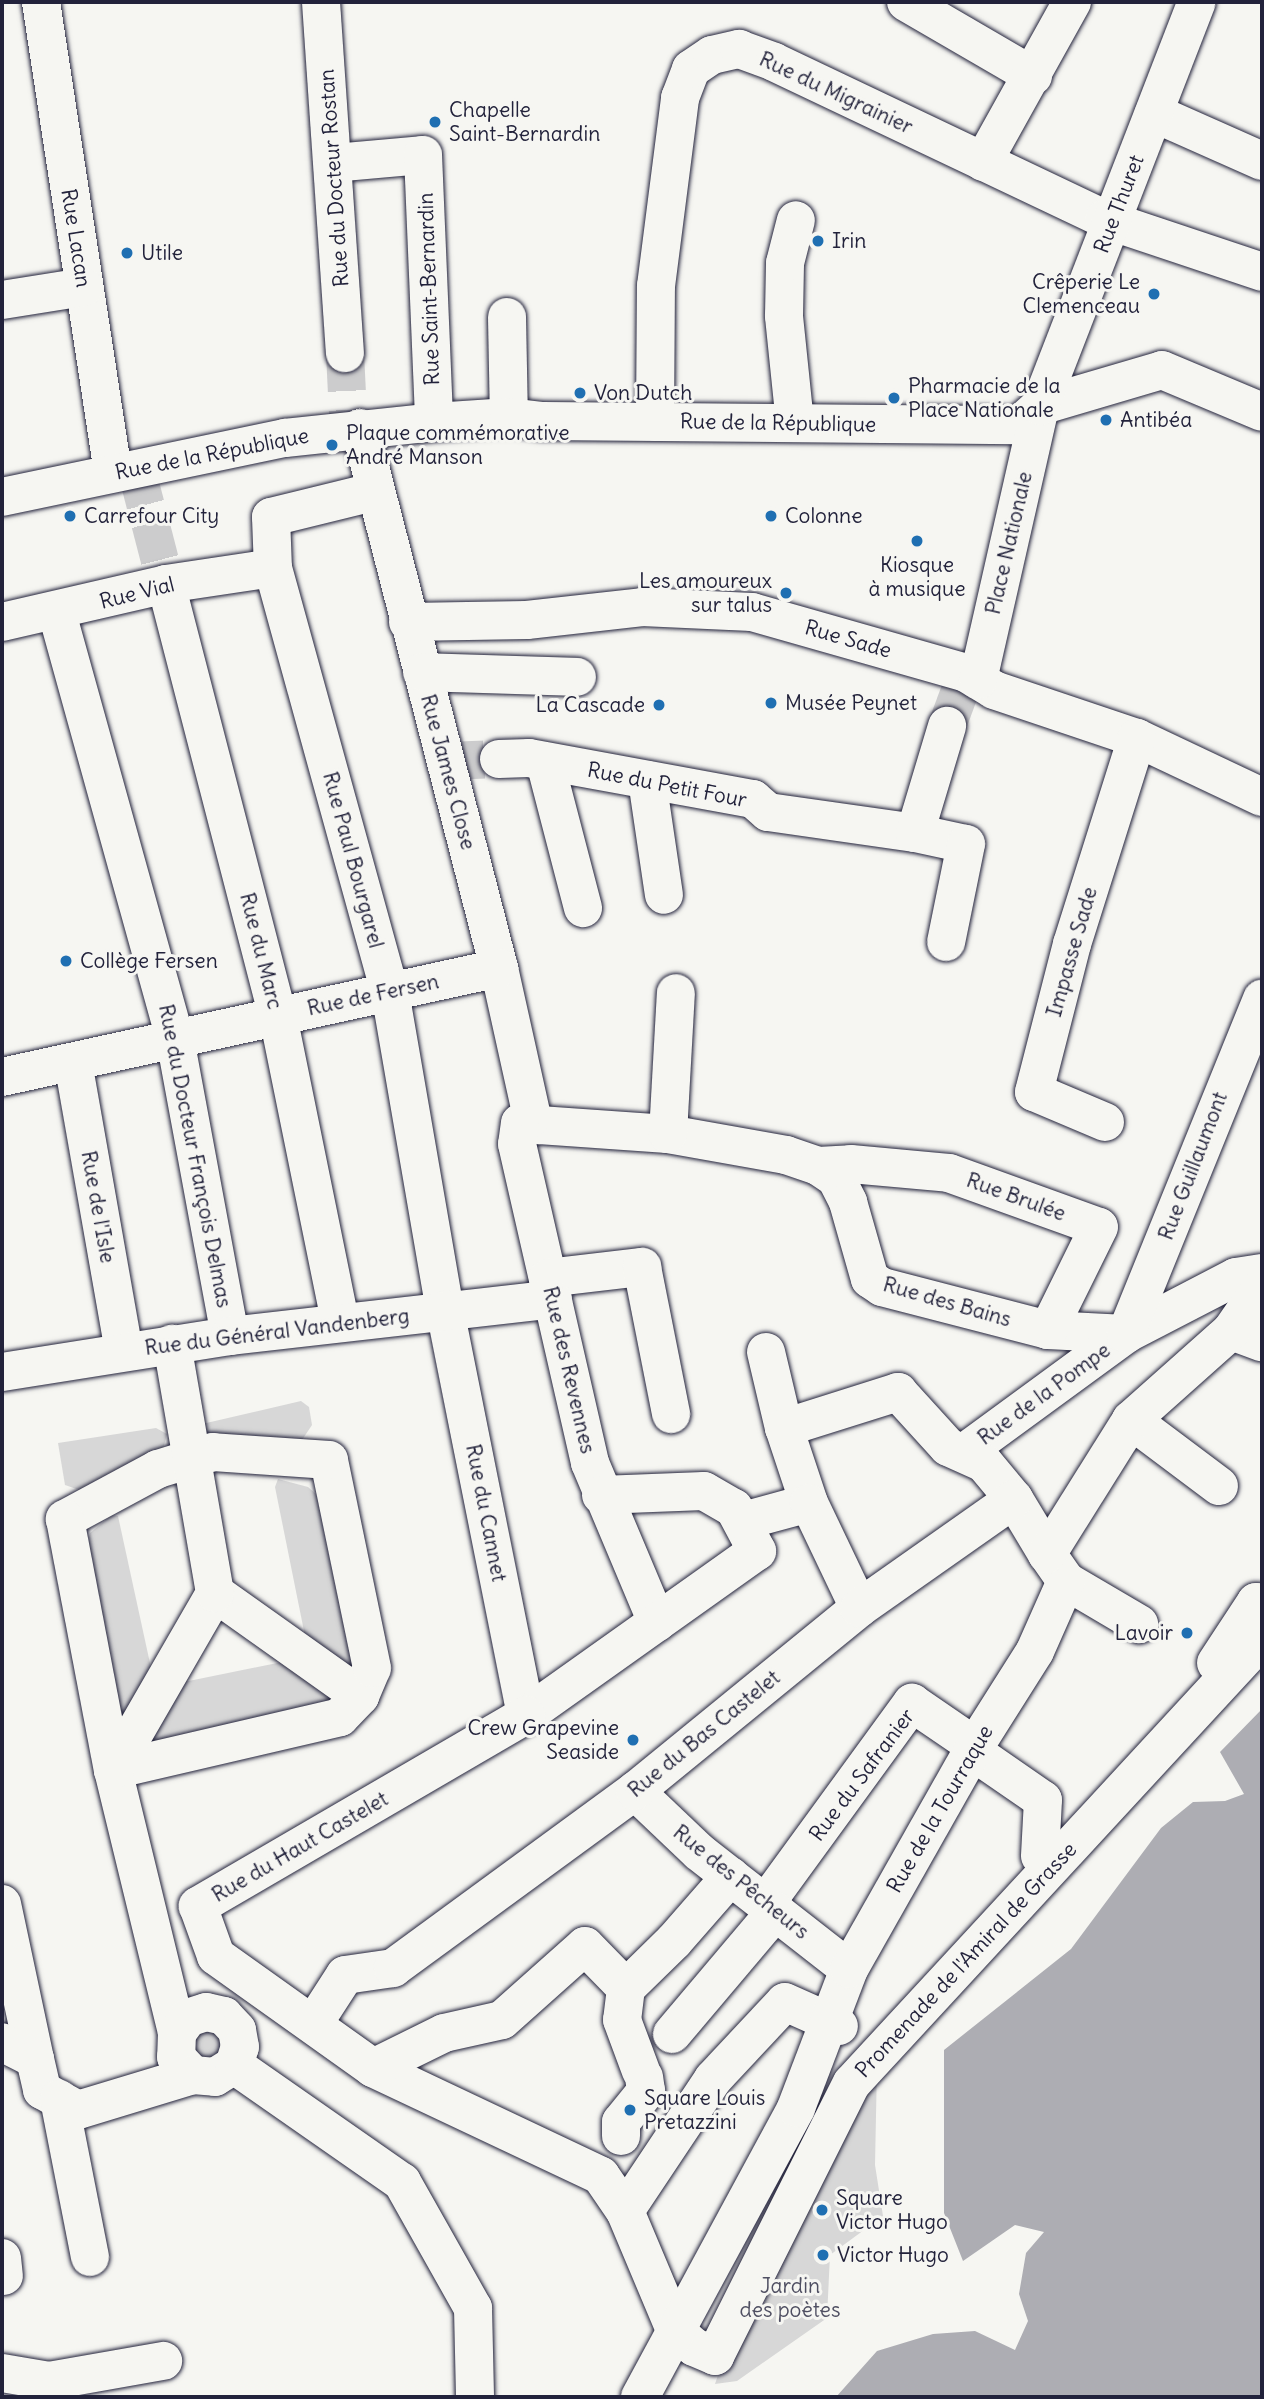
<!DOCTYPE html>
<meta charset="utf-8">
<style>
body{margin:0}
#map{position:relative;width:1264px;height:2399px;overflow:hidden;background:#f6f6f2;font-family:Delius,sans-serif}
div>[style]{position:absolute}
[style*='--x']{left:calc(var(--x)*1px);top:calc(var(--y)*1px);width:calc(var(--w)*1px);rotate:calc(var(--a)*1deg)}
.green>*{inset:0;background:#d7d7d7}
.water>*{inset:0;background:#adadb3}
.minor-tunnel>*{height:38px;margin-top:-19px;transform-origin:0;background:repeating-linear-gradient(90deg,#cccccd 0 38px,transparent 0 57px)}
.roads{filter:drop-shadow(0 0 2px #22223b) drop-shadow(0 0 2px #22223b)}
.minor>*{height:38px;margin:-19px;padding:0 19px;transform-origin:19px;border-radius:19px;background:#f6f6f2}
.dots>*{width:19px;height:19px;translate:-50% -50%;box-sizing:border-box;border:4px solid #f6f6f2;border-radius:50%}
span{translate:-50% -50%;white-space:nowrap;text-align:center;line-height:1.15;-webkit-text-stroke:6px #f6f6f2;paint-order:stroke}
.street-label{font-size:21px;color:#22223b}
.poi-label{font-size:21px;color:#22223b}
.left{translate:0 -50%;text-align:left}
.right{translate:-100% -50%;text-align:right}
.park-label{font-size:21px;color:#4f4f62}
.frame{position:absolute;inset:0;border:4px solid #22223b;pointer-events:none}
</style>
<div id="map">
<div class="green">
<div style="clip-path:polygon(301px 1401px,309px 1407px,312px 1425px,294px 1452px,201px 1436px,202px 1424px)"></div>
<div style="clip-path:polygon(156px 1428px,167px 1434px,161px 1457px,97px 1496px,65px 1485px,58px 1443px)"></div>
<div style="clip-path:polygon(278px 1479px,308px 1487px,325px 1502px,356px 1680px,307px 1646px,275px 1487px)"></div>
<div style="clip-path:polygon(112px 1515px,118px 1516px,153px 1677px,124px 1729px,82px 1574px,90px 1533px)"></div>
<div style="clip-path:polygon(292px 1660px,336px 1701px,159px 1742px,149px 1739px,174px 1684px)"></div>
<div style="clip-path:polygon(198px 2024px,224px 2034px,216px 2060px,196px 2060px,190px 2032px)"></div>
<div style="clip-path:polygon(877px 2066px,875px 2165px,883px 2216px,830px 2255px,827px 2318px,737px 2381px,715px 2384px,736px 2322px)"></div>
</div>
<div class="water">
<div style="clip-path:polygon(1262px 1709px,1262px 2397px,836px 2397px,877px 2351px,933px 2334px,975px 2331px,1015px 2350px,1028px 2321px,1019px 2294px,1026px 2253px,1044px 2232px,1015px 2225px,963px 2261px,944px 2213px,944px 2050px,1071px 1949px,1161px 1828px,1193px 1802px,1225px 1801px,1244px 1794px,1220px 1752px)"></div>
</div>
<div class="minor-tunnel">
<div style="--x:345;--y:353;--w:61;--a:87.2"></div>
<div style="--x:136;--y:468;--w:120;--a:75.5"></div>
<div style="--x:947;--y:726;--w:40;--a:-69.8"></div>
<div style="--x:446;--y:761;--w:53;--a:-2.2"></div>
</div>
<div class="roads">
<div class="minor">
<div style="--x:41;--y:2;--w:476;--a:81.3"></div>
<div style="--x:321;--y:2;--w:352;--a:86.1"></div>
<div style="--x:906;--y:2;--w:147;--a:30.2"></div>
<div style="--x:1154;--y:113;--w:118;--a:24"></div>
<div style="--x:983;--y:162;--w:183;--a:-60.9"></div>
<div style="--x:334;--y:163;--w:89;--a:-5.1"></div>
<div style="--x:423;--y:155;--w:267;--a:87.6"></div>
<div style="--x:2;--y:300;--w:83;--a:-9"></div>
<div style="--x:507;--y:317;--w:100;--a:88.9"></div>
<div style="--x:655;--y:422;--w:136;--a:-89.6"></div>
<div style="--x:656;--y:286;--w:190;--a:-82.7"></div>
<div style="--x:680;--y:98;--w:31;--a:-69"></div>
<div style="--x:691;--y:69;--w:25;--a:-34"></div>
<div style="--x:712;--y:55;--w:28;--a:-13"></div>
<div style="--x:739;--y:49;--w:37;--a:20"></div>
<div style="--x:774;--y:62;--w:365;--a:25.4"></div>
<div style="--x:1104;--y:219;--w:167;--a:18.5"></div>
<div style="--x:795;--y:423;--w:108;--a:-95.9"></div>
<div style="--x:784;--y:316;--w:53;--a:-88.9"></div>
<div style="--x:785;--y:263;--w:44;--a:-75.7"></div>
<div style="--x:360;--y:428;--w:558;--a:75.57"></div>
<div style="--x:499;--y:968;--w:153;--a:77.5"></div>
<div style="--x:532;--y:1117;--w:11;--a:49"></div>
<div style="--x:539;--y:1125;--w:129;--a:4"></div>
<div style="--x:668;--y:1134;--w:120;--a:10.1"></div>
<div style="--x:786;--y:1155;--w:34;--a:19"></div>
<div style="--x:818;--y:1166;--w:22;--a:34"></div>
<div style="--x:836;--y:1178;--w:27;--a:63"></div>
<div style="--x:848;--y:1202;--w:80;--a:74.1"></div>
<div style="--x:870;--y:1279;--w:14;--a:34"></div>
<div style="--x:882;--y:1287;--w:171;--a:14.5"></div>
<div style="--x:1048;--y:1330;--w:78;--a:2.9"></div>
<div style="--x:1126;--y:1334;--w:124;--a:-27.4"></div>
<div style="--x:1236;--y:1277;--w:26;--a:-9"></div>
<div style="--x:373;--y:492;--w:105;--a:166.2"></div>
<div style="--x:271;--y:517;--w:51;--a:87.8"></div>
<div style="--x:273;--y:568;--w:440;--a:74.6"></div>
<div style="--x:390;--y:992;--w:323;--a:80.2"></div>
<div style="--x:445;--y:1310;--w:413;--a:78.7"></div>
<div style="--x:2;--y:497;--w:289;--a:-11.8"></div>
<div style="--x:285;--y:438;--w:150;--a:-6.1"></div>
<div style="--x:434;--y:422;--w:75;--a:-3.8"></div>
<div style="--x:509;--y:417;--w:34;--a:7"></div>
<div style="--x:543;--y:421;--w:476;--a:0.5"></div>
<div style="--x:1019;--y:425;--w:28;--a:-42"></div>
<div style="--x:1040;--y:406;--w:127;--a:-16.4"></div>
<div style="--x:1162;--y:370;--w:108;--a:22.8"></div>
<div style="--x:166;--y:584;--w:446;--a:75.5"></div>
<div style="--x:278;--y:1016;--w:312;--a:78.5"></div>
<div style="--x:57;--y:613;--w:442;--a:74.5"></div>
<div style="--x:175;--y:1039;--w:302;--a:79.5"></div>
<div style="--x:2;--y:622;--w:168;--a:-13"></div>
<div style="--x:166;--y:584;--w:108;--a:-8.5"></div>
<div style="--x:408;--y:622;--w:119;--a:-1"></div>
<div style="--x:527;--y:620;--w:116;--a:-6.4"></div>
<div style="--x:642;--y:607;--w:110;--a:2.6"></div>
<div style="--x:752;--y:612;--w:223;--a:15.9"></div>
<div style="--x:966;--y:673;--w:33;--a:31"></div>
<div style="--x:994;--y:690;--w:151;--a:18.6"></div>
<div style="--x:1137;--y:738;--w:138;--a:25.3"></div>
<div style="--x:422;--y:672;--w:155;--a:1.8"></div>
<div style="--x:978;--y:680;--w:281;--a:-77.2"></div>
<div style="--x:1040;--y:406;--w:433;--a:-68.8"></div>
<div style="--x:499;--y:759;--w:30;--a:-2"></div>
<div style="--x:529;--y:758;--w:228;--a:10.4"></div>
<div style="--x:753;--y:799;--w:20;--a:41"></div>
<div style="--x:768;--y:812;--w:148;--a:8.1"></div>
<div style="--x:915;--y:833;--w:112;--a:-73.3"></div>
<div style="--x:545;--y:762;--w:151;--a:75.4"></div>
<div style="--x:647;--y:780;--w:116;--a:81.6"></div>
<div style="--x:915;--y:833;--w:52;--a:12.2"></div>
<div style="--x:966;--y:844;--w:100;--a:101.5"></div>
<div style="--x:73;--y:1062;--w:294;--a:80"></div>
<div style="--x:2;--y:1077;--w:509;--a:-12.37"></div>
<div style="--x:532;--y:1117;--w:13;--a:153"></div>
<div style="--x:520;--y:1123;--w:21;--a:98"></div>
<div style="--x:517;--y:1144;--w:327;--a:77.1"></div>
<div style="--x:590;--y:1463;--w:173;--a:67.2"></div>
<div style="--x:1105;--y:1122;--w:77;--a:-157.1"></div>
<div style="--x:1034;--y:1092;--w:153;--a:-75.6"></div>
<div style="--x:1072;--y:944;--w:216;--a:-72.5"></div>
<div style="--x:668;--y:1134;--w:141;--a:-86.8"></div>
<div style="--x:818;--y:1166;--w:33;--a:-3"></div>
<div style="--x:851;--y:1164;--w:98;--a:5.2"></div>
<div style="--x:949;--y:1173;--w:159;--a:19.8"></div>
<div style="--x:1099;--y:1227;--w:115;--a:116.3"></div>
<div style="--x:548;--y:1278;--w:95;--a:-6.7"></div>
<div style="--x:642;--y:1267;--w:150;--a:78.8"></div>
<div style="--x:1231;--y:1331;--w:33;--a:20"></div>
<div style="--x:766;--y:1352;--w:78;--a:76.7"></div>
<div style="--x:2;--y:1372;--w:231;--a:-9"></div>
<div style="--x:230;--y:1336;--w:325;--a:-6.5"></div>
<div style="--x:1131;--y:1420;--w:110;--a:36.9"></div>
<div style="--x:965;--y:1452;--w:200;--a:-36.2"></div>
<div style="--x:1126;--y:1334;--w:362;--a:-67.9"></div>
<div style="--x:601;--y:1495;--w:103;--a:-2.2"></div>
<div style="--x:704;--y:1491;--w:34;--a:30"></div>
<div style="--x:734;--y:1508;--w:49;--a:61.9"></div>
<div style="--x:757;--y:1551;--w:283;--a:144.6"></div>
<div style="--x:526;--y:1715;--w:380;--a:149.8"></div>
<div style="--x:198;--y:1906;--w:53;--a:70.2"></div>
<div style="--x:216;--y:1956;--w:193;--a:35.5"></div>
<div style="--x:373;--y:2068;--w:252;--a:25.3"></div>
<div style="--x:601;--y:2176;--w:42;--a:55.6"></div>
<div style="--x:625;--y:2211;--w:129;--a:67.2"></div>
<div style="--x:675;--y:2330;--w:25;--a:42"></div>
<div style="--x:694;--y:2347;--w:23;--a:23"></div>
<div style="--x:715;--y:2356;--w:305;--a:-63.4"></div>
<div style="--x:852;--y:2083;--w:604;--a:-47.28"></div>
<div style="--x:809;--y:1503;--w:79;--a:-108.4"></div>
<div style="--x:784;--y:1428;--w:120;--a:-17.5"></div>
<div style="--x:898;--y:1392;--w:74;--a:47.7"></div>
<div style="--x:948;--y:1447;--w:39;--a:24"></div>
<div style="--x:984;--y:1463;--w:47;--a:50.2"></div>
<div style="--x:1014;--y:1499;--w:64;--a:59"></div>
<div style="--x:743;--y:1521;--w:68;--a:-15.3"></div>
<div style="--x:809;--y:1503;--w:116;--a:64.5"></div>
<div style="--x:1066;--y:1581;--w:85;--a:30.5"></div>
<div style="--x:215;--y:1593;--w:178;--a:35.4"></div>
<div style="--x:1216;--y:1663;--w:73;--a:-56.7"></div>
<div style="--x:1256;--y:1602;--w:6;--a:9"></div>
<div style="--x:972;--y:1751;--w:86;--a:34.6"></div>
<div style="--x:1043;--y:1800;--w:56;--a:93.1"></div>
<div style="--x:113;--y:1770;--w:233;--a:-13.1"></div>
<div style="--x:340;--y:1717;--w:29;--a:-46"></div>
<div style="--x:360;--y:1696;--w:30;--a:-67"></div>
<div style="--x:372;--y:1668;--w:212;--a:-101.7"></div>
<div style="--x:329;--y:1460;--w:116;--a:-176.1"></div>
<div style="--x:213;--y:1452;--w:58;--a:162.8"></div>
<div style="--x:158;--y:1469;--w:106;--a:151.7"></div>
<div style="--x:65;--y:1519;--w:256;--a:79.2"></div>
<div style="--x:113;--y:1770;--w:271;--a:76.3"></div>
<div style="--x:177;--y:2033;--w:24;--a:92"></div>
<div style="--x:176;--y:2057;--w:25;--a:47"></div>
<div style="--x:113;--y:1770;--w:204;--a:-60"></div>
<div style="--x:215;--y:1593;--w:253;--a:-99.8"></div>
<div style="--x:635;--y:1791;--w:88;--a:43.6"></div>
<div style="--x:699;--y:1852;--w:190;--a:38"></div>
<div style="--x:766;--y:1903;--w:248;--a:-53.9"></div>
<div style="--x:912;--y:1703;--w:76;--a:34.3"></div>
<div style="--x:2;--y:1904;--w:158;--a:78"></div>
<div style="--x:35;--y:2059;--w:37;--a:-153"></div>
<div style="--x:626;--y:1988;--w:67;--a:-44.4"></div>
<div style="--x:674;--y:1941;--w:86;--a:-48.8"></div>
<div style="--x:626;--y:1988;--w:32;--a:97"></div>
<div style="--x:622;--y:2020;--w:54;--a:69.6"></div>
<div style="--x:314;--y:2023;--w:57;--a:-57.1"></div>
<div style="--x:345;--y:1975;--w:49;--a:-8.3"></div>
<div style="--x:393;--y:1968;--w:300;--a:-36.2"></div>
<div style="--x:635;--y:1791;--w:289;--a:-39.2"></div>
<div style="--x:859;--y:1608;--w:189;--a:-35.1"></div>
<div style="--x:672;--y:2034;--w:161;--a:-49.8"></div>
<div style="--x:35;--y:2059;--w:32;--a:77"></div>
<div style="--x:42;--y:2090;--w:41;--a:29.1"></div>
<div style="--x:78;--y:2110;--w:120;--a:-16.9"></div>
<div style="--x:193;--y:2075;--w:22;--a:5"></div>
<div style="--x:215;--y:2077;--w:22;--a:-32"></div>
<div style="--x:234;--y:2065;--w:19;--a:-72"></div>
<div style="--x:240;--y:2047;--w:17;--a:-100"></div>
<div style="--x:237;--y:2030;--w:19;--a:-133"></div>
<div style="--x:224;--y:2016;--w:18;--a:-167"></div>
<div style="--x:206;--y:2012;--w:19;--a:162"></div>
<div style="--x:188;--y:2018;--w:19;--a:126"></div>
<div style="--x:234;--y:2065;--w:205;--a:34.9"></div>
<div style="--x:402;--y:2182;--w:145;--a:60.6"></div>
<div style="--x:473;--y:2308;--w:89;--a:88.7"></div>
<div style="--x:373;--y:2068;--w:79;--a:-26.2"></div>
<div style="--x:444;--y:2033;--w:59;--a:-12.6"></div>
<div style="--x:502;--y:2020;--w:111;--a:-41.7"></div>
<div style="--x:585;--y:1946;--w:59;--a:45.7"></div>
<div style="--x:59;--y:2099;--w:161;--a:78.9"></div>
<div style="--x:621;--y:2136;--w:14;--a:-90"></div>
<div style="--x:621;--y:2122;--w:40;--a:-51"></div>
<div style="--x:646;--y:2091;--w:14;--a:-98"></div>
<div style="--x:625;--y:2211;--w:159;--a:-56.3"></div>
<div style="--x:713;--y:2079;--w:105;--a:-46.9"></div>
<div style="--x:785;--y:2002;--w:59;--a:24"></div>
<div style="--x:2;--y:2258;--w:18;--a:84"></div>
<div style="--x:2;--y:2373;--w:48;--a:9.7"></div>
<div style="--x:49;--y:2381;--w:116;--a:-10"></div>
<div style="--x:640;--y:2397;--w:328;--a:-61.6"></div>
<div style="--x:796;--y:2108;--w:149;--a:-69.1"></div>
<div style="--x:849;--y:1969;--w:256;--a:-60.5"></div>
<div style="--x:975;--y:1746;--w:112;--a:-57.7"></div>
<div style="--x:1035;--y:1651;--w:77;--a:-66.1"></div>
<div style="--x:1066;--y:1581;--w:33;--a:-125"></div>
<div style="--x:1047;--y:1554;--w:158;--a:-57.9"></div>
<div style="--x:1131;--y:1420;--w:134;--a:-41.7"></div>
<div style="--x:1231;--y:1331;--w:55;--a:-55.4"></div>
</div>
</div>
<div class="dots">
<div style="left:435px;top:122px;background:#1f6fb2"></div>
<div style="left:818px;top:241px;background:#1f6fb2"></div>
<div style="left:127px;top:253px;background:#1f6fb2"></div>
<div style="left:1154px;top:294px;background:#1f6fb2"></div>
<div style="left:580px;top:393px;background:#1f6fb2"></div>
<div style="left:894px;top:398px;background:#1f6fb2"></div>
<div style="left:1106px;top:420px;background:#1f6fb2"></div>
<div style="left:332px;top:445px;background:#1f6fb2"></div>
<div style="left:70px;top:516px;background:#1f6fb2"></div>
<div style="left:771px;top:516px;background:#1f6fb2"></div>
<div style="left:917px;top:541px;background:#1f6fb2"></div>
<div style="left:786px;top:593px;background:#1f6fb2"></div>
<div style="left:771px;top:703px;background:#1f6fb2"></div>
<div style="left:659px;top:705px;background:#1f6fb2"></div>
<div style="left:66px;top:961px;background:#1f6fb2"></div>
<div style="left:1187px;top:1633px;background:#1f6fb2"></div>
<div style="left:633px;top:1740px;background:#1f6fb2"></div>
<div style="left:630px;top:2110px;background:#1f6fb2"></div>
<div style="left:822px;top:2210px;background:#1f6fb2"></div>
<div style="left:823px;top:2255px;background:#1f6fb2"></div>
</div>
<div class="street-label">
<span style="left:836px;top:93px;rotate:25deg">Rue du Migrainier</span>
<span style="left:334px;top:178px;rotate:-94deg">Rue du Docteur Rostan</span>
<span style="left:1119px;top:204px;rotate:-69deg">Rue Thuret</span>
<span style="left:76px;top:238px;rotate:81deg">Rue Lacan</span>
<span style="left:429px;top:289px;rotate:-92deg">Rue Saint-Bernardin</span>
<span style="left:778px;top:423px;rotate:1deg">Rue de la République</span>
<span style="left:212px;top:454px;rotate:-11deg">Rue de la République</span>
<span style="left:1009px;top:543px;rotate:-77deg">Place Nationale</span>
<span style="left:137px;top:593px;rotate:-14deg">Rue Vial</span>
<span style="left:848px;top:639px;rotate:16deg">Rue Sade</span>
<span style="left:448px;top:772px;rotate:75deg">Rue James Close</span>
<span style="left:667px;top:785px;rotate:11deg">Rue du Petit Four</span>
<span style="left:353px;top:860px;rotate:75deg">Rue Paul Bourgarel</span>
<span style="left:261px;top:951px;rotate:76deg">Rue du Marc</span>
<span style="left:1072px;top:952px;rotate:-74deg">Impasse Sade</span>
<span style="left:373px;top:995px;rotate:-12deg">Rue de Fersen</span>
<span style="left:195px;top:1156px;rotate:79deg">Rue du Docteur François Delmas</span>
<span style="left:1193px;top:1166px;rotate:-69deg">Rue Guillaumont</span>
<span style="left:1016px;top:1197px;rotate:20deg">Rue Brulée</span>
<span style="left:98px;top:1207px;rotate:80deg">Rue de l'Isle</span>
<span style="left:947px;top:1302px;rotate:16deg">Rue des Bains</span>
<span style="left:277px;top:1332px;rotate:-7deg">Rue du Général Vandenberg</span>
<span style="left:569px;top:1370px;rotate:77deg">Rue des Revennes</span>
<span style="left:1044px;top:1394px;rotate:-36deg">Rue de la Pompe</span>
<span style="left:486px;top:1513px;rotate:79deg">Rue du Cannet</span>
<span style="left:704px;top:1734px;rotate:-39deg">Rue du Bas Castelet</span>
<span style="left:862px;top:1775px;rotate:-53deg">Rue du Safranier</span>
<span style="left:940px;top:1809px;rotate:-60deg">Rue de la Tourraque</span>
<span style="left:300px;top:1847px;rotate:-30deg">Rue du Haut Castelet</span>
<span style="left:741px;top:1882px;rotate:39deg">Rue des Pêcheurs</span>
<span style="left:966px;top:1960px;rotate:-47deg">Promenade de l'Amiral de Grasse</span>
</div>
<div class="poi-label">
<span class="left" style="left:449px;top:122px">Chapelle<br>Saint-Bernardin</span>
<span class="left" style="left:832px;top:241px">Irin</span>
<span class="left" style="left:141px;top:253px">Utile</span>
<span class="right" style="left:1140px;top:294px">Crêperie Le<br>Clemenceau</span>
<span class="left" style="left:908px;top:398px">Pharmacie de la<br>Place Nationale</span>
<span class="left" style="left:594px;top:393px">Von Dutch</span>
<span class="left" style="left:1120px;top:420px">Antibéa</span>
<span class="left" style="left:346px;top:445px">Plaque commémorative<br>André Manson</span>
<span class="left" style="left:84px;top:516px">Carrefour City</span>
<span class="left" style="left:785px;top:516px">Colonne</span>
<span style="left:917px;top:577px">Kiosque<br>à musique</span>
<span class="right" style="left:772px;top:593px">Les amoureux<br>sur talus</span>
<span class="left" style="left:785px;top:703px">Musée Peynet</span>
<span class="right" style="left:645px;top:705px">La Cascade</span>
<span class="left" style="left:80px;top:961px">Collège Fersen</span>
<span class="right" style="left:1173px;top:1633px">Lavoir</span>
<span class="right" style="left:619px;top:1740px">Crew Grapevine<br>Seaside</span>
<span class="left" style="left:644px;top:2110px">Square Louis<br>Pretazzini</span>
<span class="left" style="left:836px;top:2210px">Square<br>Victor Hugo</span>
<span class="left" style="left:837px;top:2255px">Victor Hugo</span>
</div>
<div class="park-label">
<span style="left:790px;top:2298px">Jardin<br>des poètes</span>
</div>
<div class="frame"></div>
</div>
